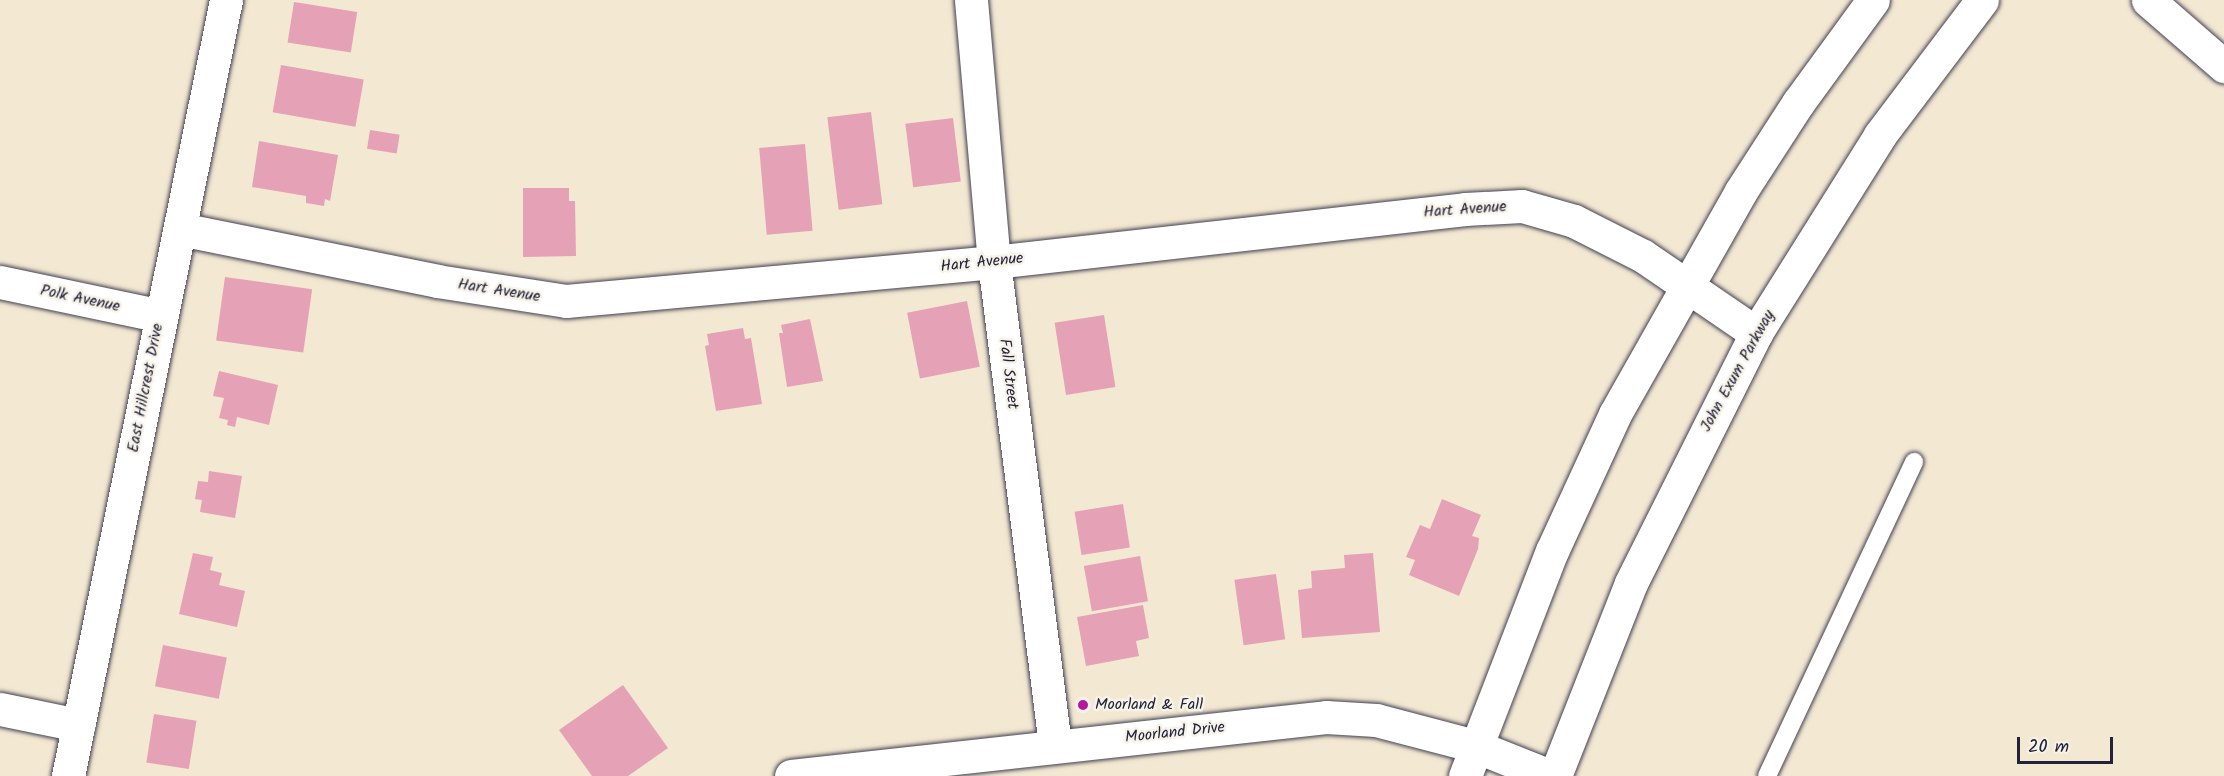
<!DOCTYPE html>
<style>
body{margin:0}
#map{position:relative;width:2224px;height:776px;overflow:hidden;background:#f3e8d2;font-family:Kalam,sans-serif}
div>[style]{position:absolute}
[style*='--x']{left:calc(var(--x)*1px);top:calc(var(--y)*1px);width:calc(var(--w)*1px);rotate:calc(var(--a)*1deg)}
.building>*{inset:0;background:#e5a1b6;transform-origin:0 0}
.roads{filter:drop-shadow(0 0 2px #414052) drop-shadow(0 0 2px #414052)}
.lane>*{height:18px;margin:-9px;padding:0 9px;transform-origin:9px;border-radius:9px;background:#fff}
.street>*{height:33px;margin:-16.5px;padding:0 16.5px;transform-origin:16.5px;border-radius:16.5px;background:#fff}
.primary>*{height:33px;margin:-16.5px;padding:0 16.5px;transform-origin:16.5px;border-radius:16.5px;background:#fff}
.dots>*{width:16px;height:16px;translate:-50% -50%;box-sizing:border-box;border:3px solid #f7f3e8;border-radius:50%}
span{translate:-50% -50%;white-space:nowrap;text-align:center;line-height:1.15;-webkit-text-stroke:5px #f7f3e8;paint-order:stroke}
.street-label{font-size:16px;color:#22223b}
.poi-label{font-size:16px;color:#22223b}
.left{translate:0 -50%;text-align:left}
.scale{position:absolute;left:2017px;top:737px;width:96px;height:27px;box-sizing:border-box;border:3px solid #22223b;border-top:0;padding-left:8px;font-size:18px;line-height:21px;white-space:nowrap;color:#22223b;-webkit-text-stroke:4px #f7f3e8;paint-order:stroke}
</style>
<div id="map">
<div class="building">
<div style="left:294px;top:2px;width:64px;height:41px;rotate:9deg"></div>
<div style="left:281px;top:65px;width:84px;height:48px;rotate:10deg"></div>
<div style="left:871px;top:112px;width:93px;height:44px;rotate:83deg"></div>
<div style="left:953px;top:118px;width:64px;height:48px;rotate:83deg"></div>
<div style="left:370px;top:130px;width:30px;height:19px;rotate:9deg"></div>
<div style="clip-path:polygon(259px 141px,338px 155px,330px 201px,325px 199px,324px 206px,306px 203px,306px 196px,252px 187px)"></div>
<div style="left:805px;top:144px;width:87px;height:46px;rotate:85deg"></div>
<div style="clip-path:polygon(523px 188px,569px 188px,569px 201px,575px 201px,576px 256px,523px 257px)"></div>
<div style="left:225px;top:277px;width:88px;height:64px;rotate:8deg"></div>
<div style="left:967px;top:301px;width:67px;height:61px;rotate:79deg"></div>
<div style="left:1104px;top:315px;width:73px;height:50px;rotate:81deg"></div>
<div style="clip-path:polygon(810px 319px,823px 381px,787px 387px,779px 333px,783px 333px,781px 325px)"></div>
<div style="clip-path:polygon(743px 328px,745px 339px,751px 338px,762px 404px,716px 411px,705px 346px,709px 345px,707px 334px)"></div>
<div style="clip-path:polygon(219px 371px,278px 385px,269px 425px,237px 417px,235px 427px,227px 425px,228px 420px,219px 418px,224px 398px,213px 396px)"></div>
<div style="clip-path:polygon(209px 471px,242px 476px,235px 518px,200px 512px,202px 500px,195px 499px,198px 481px,208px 482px)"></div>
<div style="clip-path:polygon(1442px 499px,1481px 515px,1472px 536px,1479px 538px,1478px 549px,1459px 596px,1409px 575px,1415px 560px,1406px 557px,1420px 525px,1430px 529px)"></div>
<div style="left:1123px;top:504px;width:44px;height:49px;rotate:81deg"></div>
<div style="clip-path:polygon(193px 553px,213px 557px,210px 570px,222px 573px,219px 585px,245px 591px,237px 627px,179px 614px)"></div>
<div style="clip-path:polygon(1373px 553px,1380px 632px,1302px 638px,1298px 590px,1312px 588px,1311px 571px,1345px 568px,1344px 555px)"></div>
<div style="left:1140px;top:556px;width:46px;height:57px;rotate:80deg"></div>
<div style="left:1276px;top:574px;width:66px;height:42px;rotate:82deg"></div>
<div style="clip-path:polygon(1143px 605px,1149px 638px,1136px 641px,1139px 656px,1086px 666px,1077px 617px)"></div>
<div style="left:163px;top:645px;width:65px;height:42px;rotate:11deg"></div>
<div style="clip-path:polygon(623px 685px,668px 748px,628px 776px,592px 776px,559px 730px)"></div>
<div style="left:154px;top:714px;width:43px;height:49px;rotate:9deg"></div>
</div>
<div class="roads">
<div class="lane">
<div style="--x:1767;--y:776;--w:347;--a:-64.9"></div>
</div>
<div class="street">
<div style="--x:971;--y:0;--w:263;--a:85"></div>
<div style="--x:994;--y:262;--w:488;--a:82.8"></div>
<div style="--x:2148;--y:0;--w:101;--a:41"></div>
<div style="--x:180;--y:229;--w:262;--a:11.4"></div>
<div style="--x:437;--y:281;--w:131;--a:8.8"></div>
<div style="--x:566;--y:301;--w:430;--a:-5.2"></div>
<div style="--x:994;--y:262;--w:474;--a:-6.4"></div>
<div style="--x:1465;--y:209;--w:57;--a:-3"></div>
<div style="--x:1522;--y:206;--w:54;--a:16.1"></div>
<div style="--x:1574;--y:221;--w:77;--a:26.9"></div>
<div style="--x:1643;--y:256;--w:137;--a:34.3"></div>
<div style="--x:0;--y:282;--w:165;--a:11.9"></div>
<div style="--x:0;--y:709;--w:80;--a:11.6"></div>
<div style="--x:68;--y:776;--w:792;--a:-78.49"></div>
<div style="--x:791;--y:776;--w:538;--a:-6.29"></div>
<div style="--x:1326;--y:717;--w:50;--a:3.4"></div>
<div style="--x:1376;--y:720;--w:102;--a:14.7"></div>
<div style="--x:1475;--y:746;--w:81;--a:21.8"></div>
</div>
<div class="primary">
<div style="--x:1465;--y:776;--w:241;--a:-68.9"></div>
<div style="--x:1552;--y:551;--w:151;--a:-65.3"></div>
<div style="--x:1615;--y:414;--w:256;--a:-60.5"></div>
<div style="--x:1741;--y:191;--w:105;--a:-57.1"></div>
<div style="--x:1798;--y:103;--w:127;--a:-53.9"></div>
<div style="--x:1555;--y:776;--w:207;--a:-68.5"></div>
<div style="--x:1631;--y:583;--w:280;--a:-63.4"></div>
<div style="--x:1756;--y:333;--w:234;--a:-57.9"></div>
<div style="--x:1880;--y:135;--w:169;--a:-52.9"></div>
</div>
</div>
<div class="dots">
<div style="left:1083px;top:705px;background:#b5179e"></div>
</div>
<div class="street-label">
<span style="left:1465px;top:210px;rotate:-4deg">Hart Avenue</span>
<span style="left:982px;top:263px;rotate:-6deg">Hart Avenue</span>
<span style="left:499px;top:291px;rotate:9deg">Hart Avenue</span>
<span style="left:80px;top:299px;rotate:12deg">Polk Avenue</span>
<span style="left:1738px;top:371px;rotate:-61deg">John Exum Parkway</span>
<span style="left:1008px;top:374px;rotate:83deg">Fall Street</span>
<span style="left:146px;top:388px;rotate:-79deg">East Hillcrest Drive</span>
<span style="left:1175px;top:733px;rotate:-6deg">Moorland Drive</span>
</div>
<div class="poi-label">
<span class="left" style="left:1095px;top:705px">Moorland &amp; Fall</span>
</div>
<div class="scale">20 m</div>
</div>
